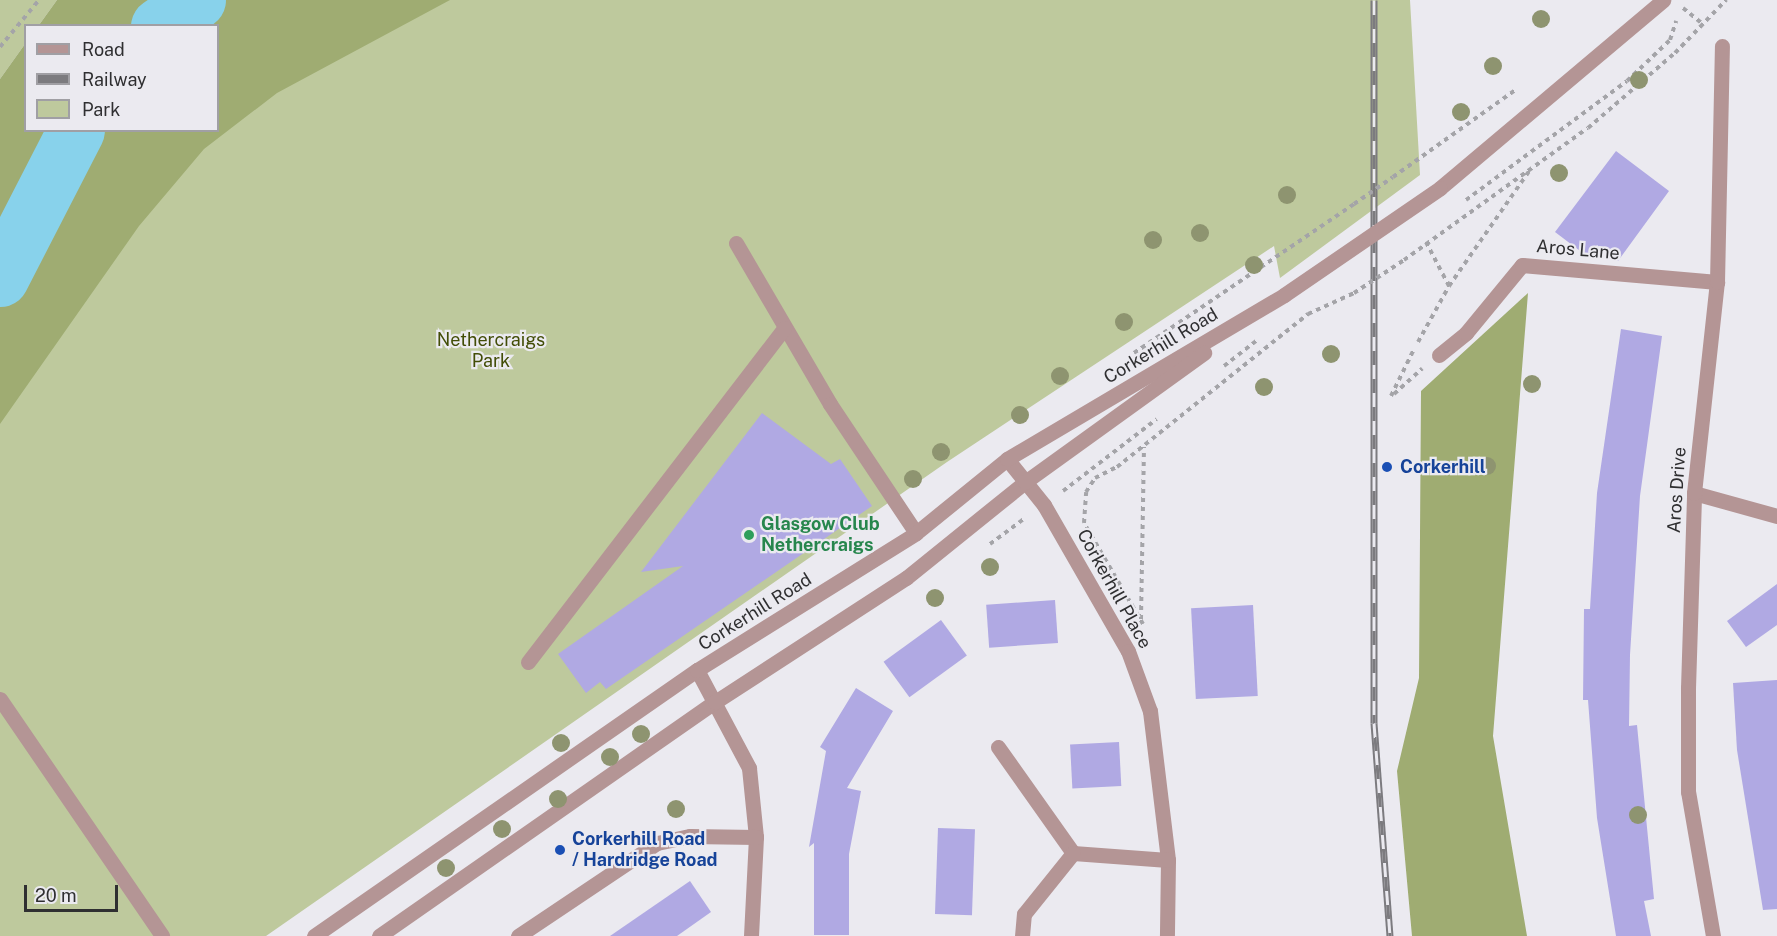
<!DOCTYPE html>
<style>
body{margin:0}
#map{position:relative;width:1777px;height:936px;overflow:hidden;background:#ebeaf0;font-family:"Public Sans",sans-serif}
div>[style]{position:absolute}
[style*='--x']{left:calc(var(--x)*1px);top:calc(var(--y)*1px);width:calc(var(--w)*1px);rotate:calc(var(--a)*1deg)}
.green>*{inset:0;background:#bec99d}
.forest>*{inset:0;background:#9fac72}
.river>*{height:57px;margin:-28.5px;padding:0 28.5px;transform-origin:28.5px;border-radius:28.5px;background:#88d2eb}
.building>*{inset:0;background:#b0a9e3;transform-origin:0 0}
.path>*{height:4px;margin-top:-2px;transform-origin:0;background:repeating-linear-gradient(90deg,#a4a4a8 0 4.5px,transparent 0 9px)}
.service>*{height:15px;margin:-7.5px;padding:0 7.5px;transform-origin:7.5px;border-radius:7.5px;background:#b49595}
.minor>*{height:15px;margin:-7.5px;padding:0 7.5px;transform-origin:7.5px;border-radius:7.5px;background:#b49595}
.tertiary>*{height:15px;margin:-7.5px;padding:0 7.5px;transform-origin:7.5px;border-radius:7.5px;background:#b49595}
.rail>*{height:7px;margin-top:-3.5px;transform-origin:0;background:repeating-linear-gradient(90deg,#ebeaf0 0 14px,#7c7b7f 0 28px);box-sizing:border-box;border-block:2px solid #7c7b7f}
.path-bridge>*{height:4px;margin-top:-2px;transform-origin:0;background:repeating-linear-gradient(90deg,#a4a4a8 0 4.5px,transparent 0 9px)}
.tertiary-bridge>*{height:15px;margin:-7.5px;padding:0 7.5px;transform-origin:7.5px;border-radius:7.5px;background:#b49595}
.trees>*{width:18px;height:18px;margin:-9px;border-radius:50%;background:#8e9470}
.dots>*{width:16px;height:16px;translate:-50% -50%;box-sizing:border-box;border:3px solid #ebeaf0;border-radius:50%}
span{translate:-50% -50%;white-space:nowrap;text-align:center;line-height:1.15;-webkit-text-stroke:4.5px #ebeaf0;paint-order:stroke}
.street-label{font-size:18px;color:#2f2f31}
.park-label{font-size:18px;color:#424d07}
.transit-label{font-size:18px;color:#164399;font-weight:700}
.left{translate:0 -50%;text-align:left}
.leisure-label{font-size:18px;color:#27864d;font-weight:700}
.legend{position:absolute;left:24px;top:24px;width:195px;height:108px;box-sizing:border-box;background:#ebeaf0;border:2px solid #a09fa4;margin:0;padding:8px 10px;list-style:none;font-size:18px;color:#2f2f31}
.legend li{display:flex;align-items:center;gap:12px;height:30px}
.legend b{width:30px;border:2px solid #a09fa4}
.scale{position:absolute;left:24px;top:885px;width:94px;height:27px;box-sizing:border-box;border:3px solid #2f2f31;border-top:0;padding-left:8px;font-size:18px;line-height:21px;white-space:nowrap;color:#2f2f31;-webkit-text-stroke:4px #ebeaf0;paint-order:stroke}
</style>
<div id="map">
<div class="green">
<div style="clip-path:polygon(0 0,57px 0,39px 25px,26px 26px,25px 44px,0 79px)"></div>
<div style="clip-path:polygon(259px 0,1410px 0,1420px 175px,1280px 278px,1274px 246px,947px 462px,266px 936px,0 936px,0 340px,218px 130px)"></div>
</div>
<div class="forest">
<div style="clip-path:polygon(57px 0,450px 0,277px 93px,204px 149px,139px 226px,0 424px,0 79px,25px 44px,26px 130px,218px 130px,218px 26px,39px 25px)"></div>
<div style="clip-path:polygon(1528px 293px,1493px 736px,1527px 936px,1412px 936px,1397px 771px,1419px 678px,1421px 391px)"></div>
</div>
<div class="river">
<div style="--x:159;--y:26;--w:46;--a:-34.4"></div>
<div style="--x:0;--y:278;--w:166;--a:-62.8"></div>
</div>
<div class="building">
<div style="clip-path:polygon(1616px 151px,1669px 191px,1618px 261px,1597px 245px,1588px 257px,1555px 232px)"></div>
<div style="clip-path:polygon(1621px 329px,1662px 336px,1640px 496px,1630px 655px,1629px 726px,1637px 725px,1654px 899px,1644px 901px,1651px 936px,1616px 936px,1597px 818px,1588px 700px,1583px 700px,1584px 609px,1590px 609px,1597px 493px)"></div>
<div style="clip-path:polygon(762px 413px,831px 464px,840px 459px,872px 506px,606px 689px,600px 682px,586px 693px,558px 654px,683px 566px,641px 572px)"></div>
<div style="clip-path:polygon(1777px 584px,1777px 625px,1746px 647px,1727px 621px)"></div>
<div style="left:1055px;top:600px;width:43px;height:69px;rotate:86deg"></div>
<div style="left:1253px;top:605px;width:91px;height:62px;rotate:87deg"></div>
<div style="left:941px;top:620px;width:44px;height:71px;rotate:54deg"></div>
<div style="clip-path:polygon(1777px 680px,1777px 909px,1763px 910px,1737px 750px,1733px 683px)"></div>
<div style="clip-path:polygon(856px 688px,893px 711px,847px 788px,861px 791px,849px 854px,849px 935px,814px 935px,814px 843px,809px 847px,826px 751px,820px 747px)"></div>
<div style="left:1119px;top:742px;width:44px;height:49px;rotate:87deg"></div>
<div style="left:938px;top:828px;width:37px;height:86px;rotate:2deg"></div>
<div style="clip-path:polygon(690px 881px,711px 912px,677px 936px,610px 936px)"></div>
</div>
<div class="path">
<div style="--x:1683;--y:8;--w:26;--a:39"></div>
<div style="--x:0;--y:47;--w:61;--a:-50.3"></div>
<div style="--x:1393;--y:177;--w:152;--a:-35.4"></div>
<div style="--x:1466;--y:200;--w:200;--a:-36.5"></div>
<div style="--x:1627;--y:81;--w:59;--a:-43.6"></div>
<div style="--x:1670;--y:40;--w:20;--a:-72"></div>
<div style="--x:1426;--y:242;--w:50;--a:62.4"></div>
<div style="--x:1404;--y:260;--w:226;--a:-35.7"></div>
<div style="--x:1588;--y:128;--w:115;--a:-40.8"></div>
<div style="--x:1675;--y:53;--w:74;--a:-46.1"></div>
<div style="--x:1418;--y:342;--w:64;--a:-61"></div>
<div style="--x:1449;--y:286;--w:141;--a:-55.1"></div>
<div style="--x:1134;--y:353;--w:266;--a:-34.1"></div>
<div style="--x:1224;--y:366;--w:41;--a:-38"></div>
<div style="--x:1394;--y:394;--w:38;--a:-42"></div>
<div style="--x:1391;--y:396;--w:52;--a:-63.9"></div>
<div style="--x:1063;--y:491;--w:118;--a:-37.5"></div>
<div style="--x:990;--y:544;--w:44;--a:-36.6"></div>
<div style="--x:1141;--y:619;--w:172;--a:-89"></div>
<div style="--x:1143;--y:624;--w:117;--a:-120.3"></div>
<div style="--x:1084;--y:523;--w:31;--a:-86"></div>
<div style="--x:1086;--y:492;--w:17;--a:-57"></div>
<div style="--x:1095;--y:478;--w:25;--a:-27"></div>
<div style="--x:1117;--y:467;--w:245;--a:-38.7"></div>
<div style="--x:1308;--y:314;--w:51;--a:-24.5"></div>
</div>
<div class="service">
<div style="--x:736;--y:243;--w:186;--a:59.7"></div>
<div style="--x:830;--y:404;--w:155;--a:56.3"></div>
<div style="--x:1439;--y:355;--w:35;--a:-39"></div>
<div style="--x:1466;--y:333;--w:88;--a:-50.5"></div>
<div style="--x:1522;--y:265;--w:196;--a:5"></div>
<div style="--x:528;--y:662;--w:421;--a:-52.5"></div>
<div style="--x:0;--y:699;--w:287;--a:55.6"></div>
</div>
<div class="minor">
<div style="--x:1007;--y:459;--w:59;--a:51.2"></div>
<div style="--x:1044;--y:505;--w:168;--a:60.1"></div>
<div style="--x:1128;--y:651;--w:64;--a:69.9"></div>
<div style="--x:1150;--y:711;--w:150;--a:83.1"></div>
<div style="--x:1168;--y:860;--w:76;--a:90.8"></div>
<div style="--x:1694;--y:493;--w:86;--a:15.5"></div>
<div style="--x:697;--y:670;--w:111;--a:62"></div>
<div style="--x:749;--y:768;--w:69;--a:84.2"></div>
<div style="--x:756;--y:837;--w:99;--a:92.9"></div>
<div style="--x:998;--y:747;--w:130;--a:54.7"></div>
<div style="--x:1073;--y:853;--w:95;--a:4.2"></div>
<div style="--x:518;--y:936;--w:167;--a:-33.8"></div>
<div style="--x:657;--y:843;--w:34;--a:-12"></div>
<div style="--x:690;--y:836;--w:66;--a:0.9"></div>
<div style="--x:1022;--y:936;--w:22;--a:-85"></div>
<div style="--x:1024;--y:914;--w:78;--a:-51.2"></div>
<div style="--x:1713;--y:936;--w:146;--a:-99.8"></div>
<div style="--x:1688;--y:792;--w:104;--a:-90"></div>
<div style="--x:1688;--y:688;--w:195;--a:-88.2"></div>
<div style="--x:1694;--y:493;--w:212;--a:-83.8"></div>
<div style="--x:1717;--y:282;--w:236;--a:-88.8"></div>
</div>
<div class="tertiary">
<div style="--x:1440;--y:188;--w:292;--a:-40.1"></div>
<div style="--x:314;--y:936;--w:466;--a:-34.8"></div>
<div style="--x:697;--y:670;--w:258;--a:-32"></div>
<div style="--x:916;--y:533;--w:117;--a:-39.1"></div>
<div style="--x:1007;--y:459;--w:322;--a:-30.6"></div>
<div style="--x:379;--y:936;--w:409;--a:-34.9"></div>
<div style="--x:715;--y:702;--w:228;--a:-33"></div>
<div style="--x:906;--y:578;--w:153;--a:-38.9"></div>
<div style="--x:1025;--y:482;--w:221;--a:-35.8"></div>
</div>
<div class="rail">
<div style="--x:1374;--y:0;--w:723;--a:90"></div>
<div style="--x:1374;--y:723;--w:214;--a:85.7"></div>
</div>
<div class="path-bridge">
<div style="--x:1354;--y:204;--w:47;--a:-34.7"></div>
<div style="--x:1354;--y:293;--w:60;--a:-33.4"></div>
</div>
<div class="tertiary-bridge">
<div style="--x:1284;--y:295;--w:189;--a:-34.4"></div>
</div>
<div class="trees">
<div style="left:1541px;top:19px"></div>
<div style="left:1493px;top:66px"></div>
<div style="left:1639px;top:80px"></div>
<div style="left:1461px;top:112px"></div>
<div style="left:1559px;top:173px"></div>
<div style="left:1287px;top:195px"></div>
<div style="left:1200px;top:233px"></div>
<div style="left:1153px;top:240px"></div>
<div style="left:1254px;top:265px"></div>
<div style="left:1124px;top:322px"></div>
<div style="left:1331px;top:354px"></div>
<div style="left:1060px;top:376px"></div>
<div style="left:1532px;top:384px"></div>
<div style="left:1264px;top:387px"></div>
<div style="left:1020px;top:415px"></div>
<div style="left:941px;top:452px"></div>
<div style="left:1487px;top:466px"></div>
<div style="left:913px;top:479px"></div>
<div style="left:990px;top:567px"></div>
<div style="left:935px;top:598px"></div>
<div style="left:641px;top:734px"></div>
<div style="left:561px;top:743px"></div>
<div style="left:610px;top:757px"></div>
<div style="left:558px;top:799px"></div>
<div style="left:676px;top:809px"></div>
<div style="left:1638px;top:815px"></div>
<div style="left:502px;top:829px"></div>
<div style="left:446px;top:868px"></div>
</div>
<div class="dots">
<div style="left:1387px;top:467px;background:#1a4fb4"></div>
<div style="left:749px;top:535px;background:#2e9e5b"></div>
<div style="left:560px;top:850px;background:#1a4fb4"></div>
</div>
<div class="street-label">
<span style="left:1578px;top:250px;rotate:5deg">Aros Lane</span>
<span style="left:1161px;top:346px;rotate:-31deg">Corkerhill Road</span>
<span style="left:1677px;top:490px;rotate:-86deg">Aros Drive</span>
<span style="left:1114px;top:589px;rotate:61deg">Corkerhill Place</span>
<span style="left:755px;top:612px;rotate:-32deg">Corkerhill Road</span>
</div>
<div class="park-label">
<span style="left:491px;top:351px">Nethercraigs<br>Park</span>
</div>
<div class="transit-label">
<span class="left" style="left:1400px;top:467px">Corkerhill</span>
<span class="left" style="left:572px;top:850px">Corkerhill Road<br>/ Hardridge Road</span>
</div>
<div class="leisure-label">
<span class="left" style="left:761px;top:535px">Glasgow Club<br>Nethercraigs</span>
</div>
<ul class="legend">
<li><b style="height:8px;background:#b49595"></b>Road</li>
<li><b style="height:8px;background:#7c7b7f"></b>Railway</li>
<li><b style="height:16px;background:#bec99d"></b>Park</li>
</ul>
<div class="scale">20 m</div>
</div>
